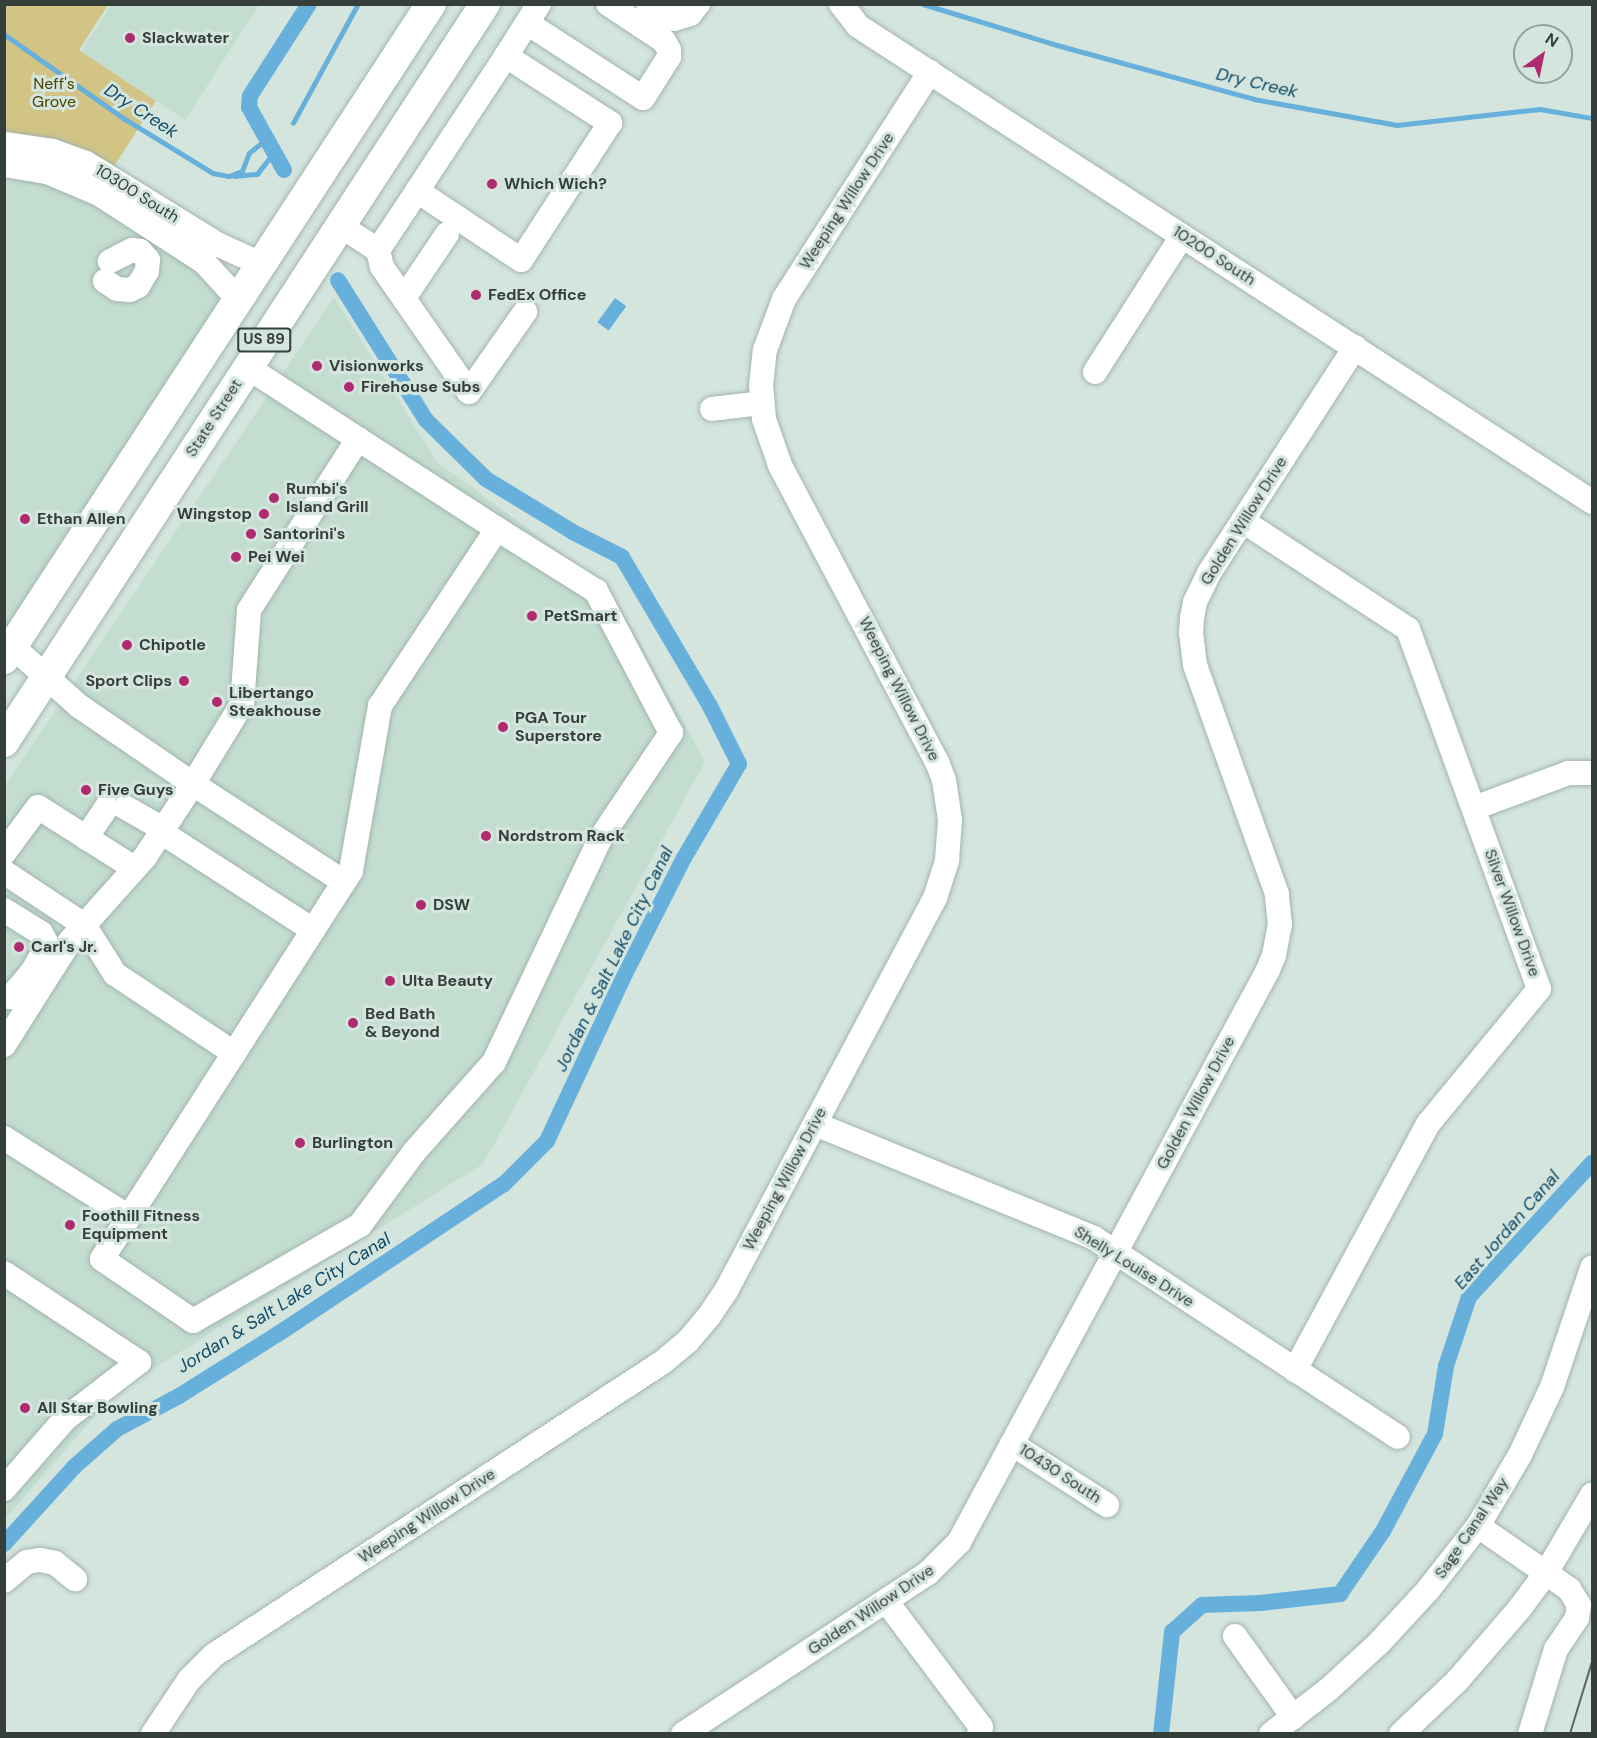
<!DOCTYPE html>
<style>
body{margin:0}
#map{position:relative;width:1597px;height:1738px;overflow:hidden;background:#d3e5dd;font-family:"DM Sans",sans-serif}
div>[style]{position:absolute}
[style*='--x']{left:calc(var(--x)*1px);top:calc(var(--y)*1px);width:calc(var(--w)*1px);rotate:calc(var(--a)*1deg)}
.built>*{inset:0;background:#c3ddd1}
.green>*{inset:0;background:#d2c485}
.water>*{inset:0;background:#67b0db;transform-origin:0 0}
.stream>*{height:4.5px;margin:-2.25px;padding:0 2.25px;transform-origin:2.25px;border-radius:2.25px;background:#67b0db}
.canal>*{height:16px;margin:-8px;padding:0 8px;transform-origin:8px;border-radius:8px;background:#67b0db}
.roads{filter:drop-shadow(0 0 2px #a3b4ac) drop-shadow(0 0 2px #a3b4ac)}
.minor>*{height:24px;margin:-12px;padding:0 12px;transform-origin:12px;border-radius:12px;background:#fff}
.major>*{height:30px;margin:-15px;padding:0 15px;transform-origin:15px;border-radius:15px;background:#fff}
.tram>*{height:1.5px;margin:-0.75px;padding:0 0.75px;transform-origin:0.75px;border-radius:0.75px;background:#5b6560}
.dots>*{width:16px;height:16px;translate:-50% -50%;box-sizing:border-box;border:3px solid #d3e5dd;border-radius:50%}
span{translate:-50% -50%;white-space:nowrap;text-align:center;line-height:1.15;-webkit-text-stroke:6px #d3e5dd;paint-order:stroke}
.shield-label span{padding:2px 4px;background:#d3e5dd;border:2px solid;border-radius:4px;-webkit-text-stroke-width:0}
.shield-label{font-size:15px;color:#363e3a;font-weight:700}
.poi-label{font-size:16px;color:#363e3a;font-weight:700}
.left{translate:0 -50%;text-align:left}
.right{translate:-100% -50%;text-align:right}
.park-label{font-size:16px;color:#4d4103}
.street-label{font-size:16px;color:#363e3a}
.water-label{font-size:18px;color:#0f4a67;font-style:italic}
.frame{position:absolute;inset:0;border:6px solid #363e3a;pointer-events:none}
.north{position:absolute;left:1513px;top:24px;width:60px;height:60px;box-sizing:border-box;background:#d3e5dd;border:2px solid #94a29c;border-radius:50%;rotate:33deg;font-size:16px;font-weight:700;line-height:24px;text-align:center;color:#363e3a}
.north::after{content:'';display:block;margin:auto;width:21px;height:27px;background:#b02a70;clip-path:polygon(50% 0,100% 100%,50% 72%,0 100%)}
</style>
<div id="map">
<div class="built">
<div style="clip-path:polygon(111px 5px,111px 4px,259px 5px,185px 120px,81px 51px)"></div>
<div style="clip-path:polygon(5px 137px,236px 292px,5px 648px)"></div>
<div style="clip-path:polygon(334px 297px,437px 462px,610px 588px,705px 762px,483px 1164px,116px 1392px,5px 1519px,5px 785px)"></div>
</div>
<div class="green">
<div style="clip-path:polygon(5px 5px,108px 5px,79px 50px,156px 101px,113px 168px,5px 137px)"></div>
</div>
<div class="water">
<div style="left:615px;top:298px;width:14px;height:30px;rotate:36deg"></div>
</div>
<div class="stream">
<div style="--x:923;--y:4;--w:140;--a:17"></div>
<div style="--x:1057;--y:45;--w:204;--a:15.3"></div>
<div style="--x:1254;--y:99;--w:145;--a:10.3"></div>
<div style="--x:1397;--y:125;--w:144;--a:-6.4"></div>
<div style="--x:1540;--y:109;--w:53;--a:9.8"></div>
<div style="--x:4;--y:34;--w:148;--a:35.1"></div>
<div style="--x:125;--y:119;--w:103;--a:31.5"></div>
<div style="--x:213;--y:173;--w:16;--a:11"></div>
<div style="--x:229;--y:176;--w:14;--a:-21"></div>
<div style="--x:242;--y:171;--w:19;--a:-69"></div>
<div style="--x:249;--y:153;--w:13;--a:-39"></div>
<div style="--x:293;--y:123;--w:136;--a:-61.4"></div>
<div style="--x:234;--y:176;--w:23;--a:-5"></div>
<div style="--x:257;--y:174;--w:28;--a:-52"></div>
</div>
<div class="canal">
<div style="--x:284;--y:170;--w:72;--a:-119.1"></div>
<div style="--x:249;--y:107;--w:11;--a:-85"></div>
<div style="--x:250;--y:96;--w:109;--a:-57.3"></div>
<div style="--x:4;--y:1544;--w:104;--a:-47.7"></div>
<div style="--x:74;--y:1467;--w:57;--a:-41.5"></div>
<div style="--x:117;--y:1429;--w:70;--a:-28"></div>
<div style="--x:179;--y:1396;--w:117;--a:-32.1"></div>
<div style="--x:278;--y:1334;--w:271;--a:-33.6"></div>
<div style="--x:504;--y:1184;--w:61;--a:-45"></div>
<div style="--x:547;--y:1141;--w:180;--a:-65"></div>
<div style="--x:623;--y:978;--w:135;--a:-63.1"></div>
<div style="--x:684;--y:858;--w:109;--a:-59.7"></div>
<div style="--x:739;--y:764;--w:65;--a:-116.6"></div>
<div style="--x:710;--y:706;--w:173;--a:-120.6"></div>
<div style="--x:622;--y:557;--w:55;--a:-153"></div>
<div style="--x:573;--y:532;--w:102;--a:-148.7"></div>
<div style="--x:486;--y:479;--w:84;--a:-135.5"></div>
<div style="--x:426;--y:420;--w:165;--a:-122.2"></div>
<div style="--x:1161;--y:1734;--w:103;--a:-83.8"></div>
<div style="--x:1172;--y:1632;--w:40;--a:-42"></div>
<div style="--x:1202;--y:1605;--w:58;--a:-2"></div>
<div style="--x:1260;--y:1603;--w:81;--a:-6.4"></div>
<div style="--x:1340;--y:1594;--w:76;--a:-55.7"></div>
<div style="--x:1383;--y:1531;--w:110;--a:-61.8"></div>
<div style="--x:1435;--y:1434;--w:69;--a:-80.8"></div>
<div style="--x:1446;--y:1366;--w:73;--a:-71.6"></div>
<div style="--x:1469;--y:1297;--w:182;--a:-47.5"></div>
</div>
<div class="roads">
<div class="minor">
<div style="--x:648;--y:4;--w:30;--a:30"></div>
<div style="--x:674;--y:19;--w:17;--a:-17"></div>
<div style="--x:690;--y:14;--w:13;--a:-51"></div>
<div style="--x:841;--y:4;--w:28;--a:52"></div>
<div style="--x:858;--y:26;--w:875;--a:32.96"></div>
<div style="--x:527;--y:23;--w:138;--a:32.9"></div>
<div style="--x:643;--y:98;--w:49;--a:-57.6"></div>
<div style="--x:669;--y:57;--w:7;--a:-90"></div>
<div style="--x:669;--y:50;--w:10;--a:-119"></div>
<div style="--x:664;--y:41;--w:67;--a:-146.5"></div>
<div style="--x:506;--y:56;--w:62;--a:-57.6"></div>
<div style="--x:4;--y:144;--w:49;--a:8.1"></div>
<div style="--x:53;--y:151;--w:35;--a:20"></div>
<div style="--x:86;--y:163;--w:156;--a:31.7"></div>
<div style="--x:219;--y:245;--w:46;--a:24.3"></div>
<div style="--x:4;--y:165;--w:44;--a:9.2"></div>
<div style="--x:47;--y:172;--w:56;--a:22.9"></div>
<div style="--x:99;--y:194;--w:125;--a:32.9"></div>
<div style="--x:204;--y:262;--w:50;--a:47.4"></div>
<div style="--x:339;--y:225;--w:46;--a:32.7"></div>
<div style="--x:378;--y:250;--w:50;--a:-56.3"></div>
<div style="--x:406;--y:208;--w:20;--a:-57"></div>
<div style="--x:417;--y:191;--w:162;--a:-56.6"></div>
<div style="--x:506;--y:56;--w:124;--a:32.8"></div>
<div style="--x:610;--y:123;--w:163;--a:123"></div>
<div style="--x:521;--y:260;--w:125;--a:-146.4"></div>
<div style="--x:378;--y:250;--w:17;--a:77"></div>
<div style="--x:382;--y:267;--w:152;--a:55.2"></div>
<div style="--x:469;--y:392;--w:98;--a:-55"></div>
<div style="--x:105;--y:281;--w:14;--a:34"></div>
<div style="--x:117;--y:289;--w:13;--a:4"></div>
<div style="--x:130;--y:290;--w:9;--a:-27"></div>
<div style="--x:138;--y:286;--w:17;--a:-59"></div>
<div style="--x:147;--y:271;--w:11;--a:-85"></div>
<div style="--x:148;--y:260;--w:12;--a:-132"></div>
<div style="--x:140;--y:251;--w:8;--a:-173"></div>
<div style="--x:132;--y:250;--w:25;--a:153"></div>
<div style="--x:404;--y:298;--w:77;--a:-56.1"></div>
<div style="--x:247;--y:367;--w:132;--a:33"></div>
<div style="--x:1095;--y:372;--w:161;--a:-57.4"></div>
<div style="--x:712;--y:409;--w:50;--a:-6.8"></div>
<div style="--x:1243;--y:521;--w:197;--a:33.2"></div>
<div style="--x:1408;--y:629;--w:383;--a:70"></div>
<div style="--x:1539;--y:989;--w:175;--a:129.4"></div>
<div style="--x:1428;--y:1124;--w:280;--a:118.4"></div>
<div style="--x:4;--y:639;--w:101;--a:41.8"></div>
<div style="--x:79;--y:706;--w:138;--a:34.4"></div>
<div style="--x:193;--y:784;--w:94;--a:-58.5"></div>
<div style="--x:242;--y:704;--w:94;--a:-85.7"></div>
<div style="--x:249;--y:610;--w:203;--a:-57.5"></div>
<div style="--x:358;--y:439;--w:166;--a:32.9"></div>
<div style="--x:497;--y:529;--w:212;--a:123.5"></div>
<div style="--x:380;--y:706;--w:168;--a:100"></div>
<div style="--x:351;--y:871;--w:461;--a:122.7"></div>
<div style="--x:102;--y:1259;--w:110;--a:34.3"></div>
<div style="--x:193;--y:1321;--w:193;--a:-29.9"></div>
<div style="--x:360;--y:1225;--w:92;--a:-53.4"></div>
<div style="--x:415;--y:1151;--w:119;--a:-48.4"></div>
<div style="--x:494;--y:1062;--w:247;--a:-64.6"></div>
<div style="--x:600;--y:839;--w:128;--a:-56.2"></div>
<div style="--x:671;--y:733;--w:161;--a:-117.8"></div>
<div style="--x:596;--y:591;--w:117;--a:-147.9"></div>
<div style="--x:1474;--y:808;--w:100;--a:-20.4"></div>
<div style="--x:1568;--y:773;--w:24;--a:0"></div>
<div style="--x:161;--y:832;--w:181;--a:32.8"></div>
<div style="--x:86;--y:838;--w:43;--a:-56.3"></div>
<div style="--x:110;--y:802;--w:4;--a:-14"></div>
<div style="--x:114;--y:801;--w:56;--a:29.7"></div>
<div style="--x:4;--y:853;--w:57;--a:-53.5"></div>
<div style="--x:38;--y:807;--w:114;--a:32.4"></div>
<div style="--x:4;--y:872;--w:96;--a:33.5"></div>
<div style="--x:84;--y:925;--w:58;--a:57.7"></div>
<div style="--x:115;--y:974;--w:143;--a:33.6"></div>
<div style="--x:4;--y:910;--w:44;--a:31.9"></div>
<div style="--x:41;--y:933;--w:10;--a:61"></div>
<div style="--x:46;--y:942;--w:11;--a:105"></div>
<div style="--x:43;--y:953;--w:22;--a:120"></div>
<div style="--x:32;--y:972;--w:33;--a:130"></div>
<div style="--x:4;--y:1045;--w:123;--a:-57.6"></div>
<div style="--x:70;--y:941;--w:113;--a:-48.2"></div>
<div style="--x:145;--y:857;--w:87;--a:-56.7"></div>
<div style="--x:193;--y:784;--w:180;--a:33"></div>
<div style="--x:815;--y:1124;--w:301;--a:22.2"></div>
<div style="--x:1094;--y:1238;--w:363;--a:33.2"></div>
<div style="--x:4;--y:1138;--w:148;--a:32.3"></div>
<div style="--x:4;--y:1273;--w:162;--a:33.4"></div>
<div style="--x:139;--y:1362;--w:93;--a:142.4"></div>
<div style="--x:65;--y:1419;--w:93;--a:131.1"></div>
<div style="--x:1012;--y:1444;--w:113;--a:32.7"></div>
<div style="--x:1478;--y:1526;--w:111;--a:34.7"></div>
<div style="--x:1569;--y:1589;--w:19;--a:58"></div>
<div style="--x:1579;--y:1605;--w:13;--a:99"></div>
<div style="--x:1577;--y:1618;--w:37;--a:124"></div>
<div style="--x:1556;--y:1649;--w:89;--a:107"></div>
<div style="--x:4;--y:1581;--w:30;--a:-40"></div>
<div style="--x:27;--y:1562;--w:13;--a:-9"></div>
<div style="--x:40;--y:1560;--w:15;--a:11"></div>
<div style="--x:55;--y:1563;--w:26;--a:39"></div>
<div style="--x:886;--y:1601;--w:158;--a:53"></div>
<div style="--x:981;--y:1727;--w:7;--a:106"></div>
<div style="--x:1235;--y:1636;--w:100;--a:54.4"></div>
<div style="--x:153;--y:1734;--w:65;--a:-56.3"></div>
<div style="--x:189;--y:1680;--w:35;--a:-45"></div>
<div style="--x:214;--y:1655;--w:536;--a:-33.13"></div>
<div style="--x:663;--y:1362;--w:33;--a:-40"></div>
<div style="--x:688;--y:1341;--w:33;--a:-50"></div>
<div style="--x:709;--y:1316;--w:32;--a:-56"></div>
<div style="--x:727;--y:1289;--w:443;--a:-62"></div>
<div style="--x:935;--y:898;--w:40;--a:-72"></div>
<div style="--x:947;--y:860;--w:40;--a:-85.7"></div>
<div style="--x:950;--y:820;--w:40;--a:-98.5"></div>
<div style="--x:944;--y:780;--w:19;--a:-111"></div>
<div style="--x:937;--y:762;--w:336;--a:-117.9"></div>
<div style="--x:780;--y:465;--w:49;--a:-109.2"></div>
<div style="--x:764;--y:419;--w:33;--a:-95"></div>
<div style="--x:761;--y:386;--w:36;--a:-84"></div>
<div style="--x:765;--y:350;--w:54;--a:-69.6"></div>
<div style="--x:784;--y:299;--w:270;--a:-57.3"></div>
<div style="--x:683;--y:1734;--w:293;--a:-33.3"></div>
<div style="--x:928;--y:1573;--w:44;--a:-45"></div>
<div style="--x:959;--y:1542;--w:650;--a:-61.62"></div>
<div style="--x:1268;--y:970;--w:16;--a:-68"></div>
<div style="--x:1274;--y:955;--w:31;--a:-79"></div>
<div style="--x:1280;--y:925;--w:31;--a:-96"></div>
<div style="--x:1277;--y:894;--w:243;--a:-109.7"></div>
<div style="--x:1195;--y:665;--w:32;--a:-97"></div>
<div style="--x:1191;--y:633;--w:15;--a:-86"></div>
<div style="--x:1192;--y:618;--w:16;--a:-79"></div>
<div style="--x:1195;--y:602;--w:32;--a:-64"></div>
<div style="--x:1209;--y:573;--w:269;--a:-57.1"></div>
<div style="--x:1271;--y:1734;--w:73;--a:-37.8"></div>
<div style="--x:1329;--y:1689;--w:68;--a:-42.6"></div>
<div style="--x:1379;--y:1643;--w:72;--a:-47.2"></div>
<div style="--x:1428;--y:1590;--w:81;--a:-52"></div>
<div style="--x:1478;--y:1526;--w:82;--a:-59.4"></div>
<div style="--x:1520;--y:1455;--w:75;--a:-64.8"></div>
<div style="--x:1552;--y:1387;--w:126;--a:-71.4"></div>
<div style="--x:1401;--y:1734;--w:77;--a:-43.4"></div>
<div style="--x:1457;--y:1681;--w:96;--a:-49.2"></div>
<div style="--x:1520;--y:1608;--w:44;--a:-53.4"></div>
<div style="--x:1546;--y:1573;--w:91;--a:-59.5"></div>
</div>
<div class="major">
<div style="--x:4;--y:659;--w:782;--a:-56.9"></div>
<div style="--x:4;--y:742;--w:881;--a:-56.91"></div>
</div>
</div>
<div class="tram">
<div style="--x:1570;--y:1734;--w:75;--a:-73"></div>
<div style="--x:1592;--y:1734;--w:4;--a:-90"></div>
</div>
<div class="dots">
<div style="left:130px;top:38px;background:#b02a70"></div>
<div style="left:492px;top:184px;background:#b02a70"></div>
<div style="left:476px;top:295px;background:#b02a70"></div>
<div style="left:317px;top:366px;background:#b02a70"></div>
<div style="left:349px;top:387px;background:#b02a70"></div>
<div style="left:274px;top:498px;background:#b02a70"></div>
<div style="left:264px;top:514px;background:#b02a70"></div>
<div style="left:25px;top:519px;background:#b02a70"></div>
<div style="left:251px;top:534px;background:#b02a70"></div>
<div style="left:236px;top:557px;background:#b02a70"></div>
<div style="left:532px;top:616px;background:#b02a70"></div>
<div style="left:127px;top:645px;background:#b02a70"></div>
<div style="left:184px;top:681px;background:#b02a70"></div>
<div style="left:217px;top:702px;background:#b02a70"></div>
<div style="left:503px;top:727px;background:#b02a70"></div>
<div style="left:86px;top:790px;background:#b02a70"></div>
<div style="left:486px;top:836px;background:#b02a70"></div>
<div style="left:421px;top:905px;background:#b02a70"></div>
<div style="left:19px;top:947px;background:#b02a70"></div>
<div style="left:390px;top:981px;background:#b02a70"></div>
<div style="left:353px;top:1023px;background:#b02a70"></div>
<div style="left:300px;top:1143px;background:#b02a70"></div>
<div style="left:70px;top:1225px;background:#b02a70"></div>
<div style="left:25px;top:1408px;background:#b02a70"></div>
</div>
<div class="shield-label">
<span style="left:264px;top:340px">US 89</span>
</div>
<div class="poi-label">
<span class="left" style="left:142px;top:38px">Slackwater</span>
<span class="left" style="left:504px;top:184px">Which Wich?</span>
<span class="left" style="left:488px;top:295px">FedEx Office</span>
<span class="left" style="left:329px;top:366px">Visionworks</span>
<span class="left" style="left:361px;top:387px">Firehouse Subs</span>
<span class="left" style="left:286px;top:498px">Rumbi's<br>Island Grill</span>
<span class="right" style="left:252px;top:514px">Wingstop</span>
<span class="left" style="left:37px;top:519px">Ethan Allen</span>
<span class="left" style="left:263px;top:534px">Santorini's</span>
<span class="left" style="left:248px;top:557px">Pei Wei</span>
<span class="left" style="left:544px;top:616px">PetSmart</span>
<span class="left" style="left:139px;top:645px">Chipotle</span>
<span class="right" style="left:172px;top:681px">Sport Clips</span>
<span class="left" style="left:229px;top:702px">Libertango<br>Steakhouse</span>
<span class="left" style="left:515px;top:727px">PGA Tour<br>Superstore</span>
<span class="left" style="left:98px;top:790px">Five Guys</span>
<span class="left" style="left:498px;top:836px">Nordstrom Rack</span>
<span class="left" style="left:433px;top:905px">DSW</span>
<span class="left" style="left:31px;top:947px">Carl's Jr.</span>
<span class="left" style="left:402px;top:981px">Ulta Beauty</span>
<span class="left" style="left:365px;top:1023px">Bed Bath<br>&amp; Beyond</span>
<span class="left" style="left:312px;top:1143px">Burlington</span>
<span class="left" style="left:82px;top:1225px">Foothill Fitness<br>Equipment</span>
<span class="left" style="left:37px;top:1408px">All Star Bowling</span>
</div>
<div class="park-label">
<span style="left:54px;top:93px">Neff's<br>Grove</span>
</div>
<div class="street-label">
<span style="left:137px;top:194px;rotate:32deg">10300 South</span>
<span style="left:847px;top:201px;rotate:-57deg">Weeping Willow Drive</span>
<span style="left:1214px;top:256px;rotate:33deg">10200 South</span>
<span style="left:214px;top:418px;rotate:-57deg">State Street</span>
<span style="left:1244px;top:521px;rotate:-58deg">Golden Willow Drive</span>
<span style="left:899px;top:689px;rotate:63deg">Weeping Willow Drive</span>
<span style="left:1512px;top:913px;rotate:70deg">Silver Willow Drive</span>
<span style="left:1196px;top:1103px;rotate:-62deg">Golden Willow Drive</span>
<span style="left:785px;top:1179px;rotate:-62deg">Weeping Willow Drive</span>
<span style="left:1134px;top:1267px;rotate:32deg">Shelly Louise Drive</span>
<span style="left:1060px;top:1474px;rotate:33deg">10430 South</span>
<span style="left:427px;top:1516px;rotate:-33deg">Weeping Willow Drive</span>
<span style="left:1472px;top:1528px;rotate:-56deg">Sage Canal Way</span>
<span style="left:871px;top:1610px;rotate:-34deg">Golden Willow Drive</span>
</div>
<div class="water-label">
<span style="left:1257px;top:83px;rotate:13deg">Dry Creek</span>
<span style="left:141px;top:111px;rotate:33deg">Dry Creek</span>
<span style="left:614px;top:959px;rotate:-64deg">Jordan &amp; Salt Lake City Canal</span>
<span style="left:1507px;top:1230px;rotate:-49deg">East Jordan Canal</span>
<span style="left:284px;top:1303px;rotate:-32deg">Jordan &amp; Salt Lake City Canal</span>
</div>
<div class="frame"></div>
<div class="north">N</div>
</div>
